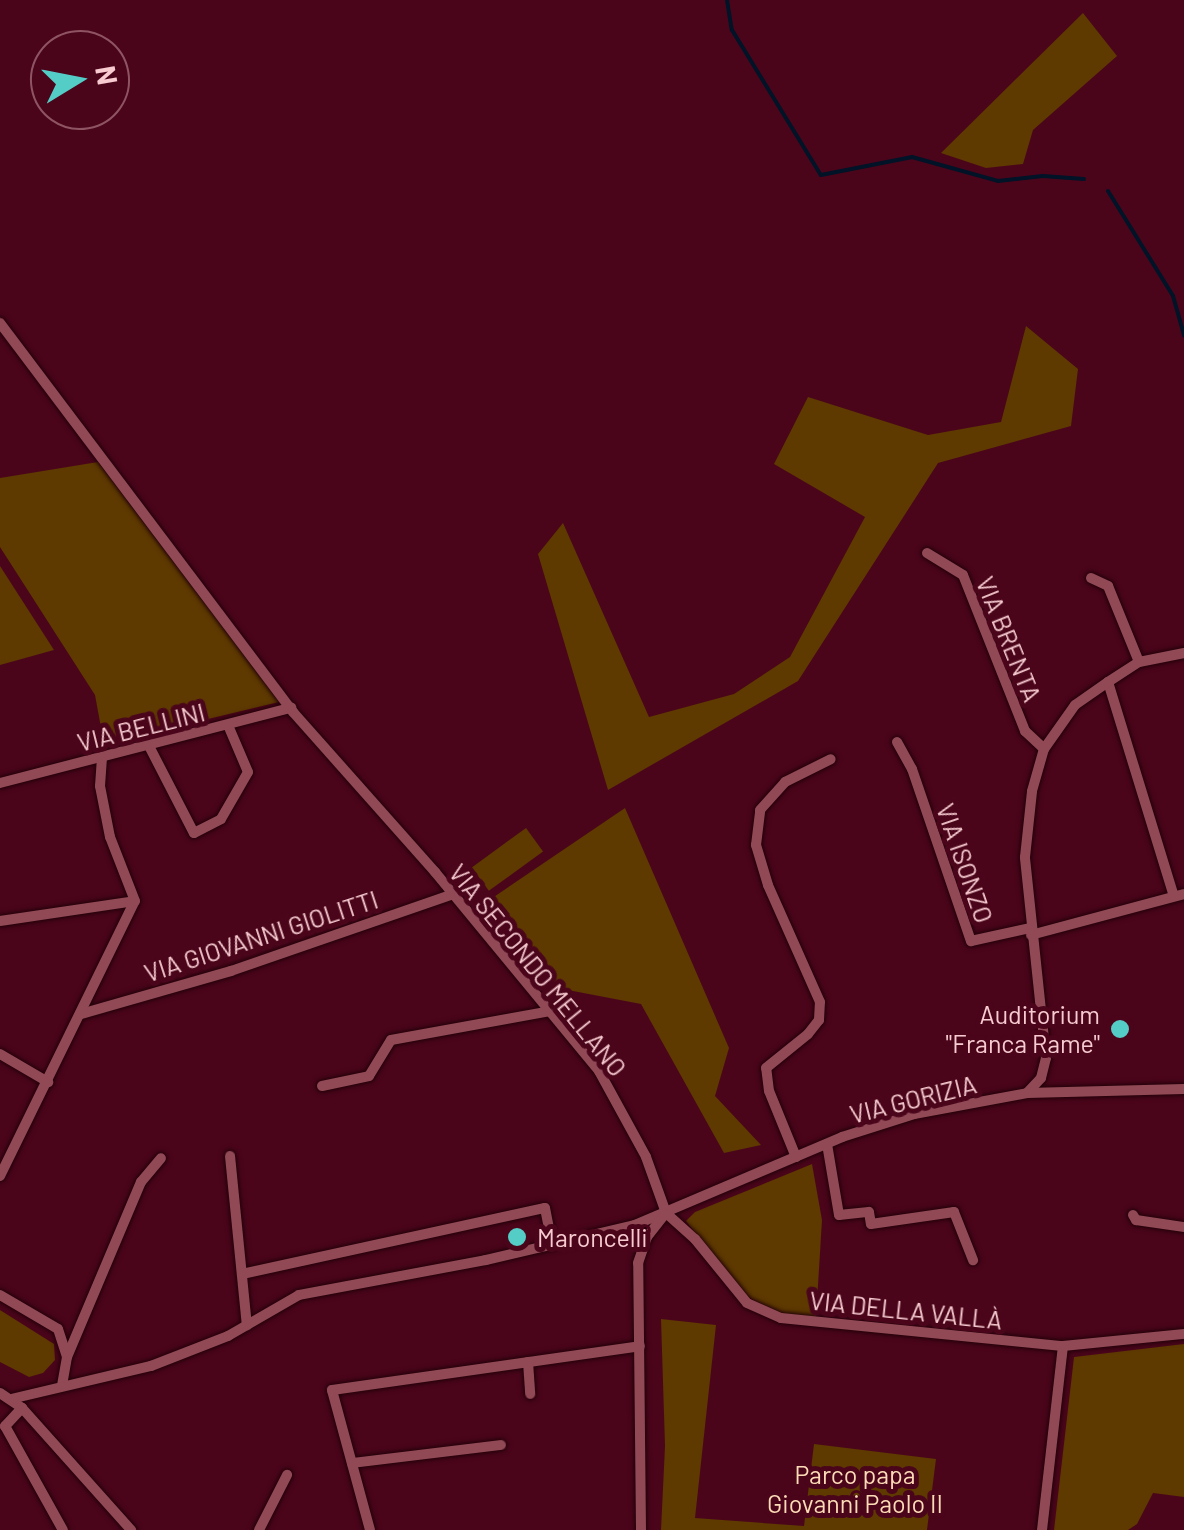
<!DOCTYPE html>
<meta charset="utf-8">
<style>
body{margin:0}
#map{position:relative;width:1184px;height:1530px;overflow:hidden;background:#4a051b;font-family:Barlow,sans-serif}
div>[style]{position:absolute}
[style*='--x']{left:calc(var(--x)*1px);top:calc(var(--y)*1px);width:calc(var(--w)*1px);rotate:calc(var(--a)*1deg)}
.green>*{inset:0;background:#5e3900;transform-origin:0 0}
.stream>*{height:4px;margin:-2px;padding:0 2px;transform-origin:2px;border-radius:2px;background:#011327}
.roads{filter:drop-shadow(0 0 2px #220209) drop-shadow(0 0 2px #220209)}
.street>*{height:10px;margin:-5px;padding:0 5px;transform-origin:5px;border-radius:5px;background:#924956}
.dots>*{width:28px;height:28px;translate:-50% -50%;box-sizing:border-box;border:5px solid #4a051b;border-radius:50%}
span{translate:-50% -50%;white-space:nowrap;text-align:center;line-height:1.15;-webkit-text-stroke:10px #4a051b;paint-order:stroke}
.street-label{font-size:25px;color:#f7cbd0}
.poi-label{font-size:25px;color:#f7cbd0}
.right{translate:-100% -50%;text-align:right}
.left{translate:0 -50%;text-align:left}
.park-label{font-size:25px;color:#fcdbb6}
.north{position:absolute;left:30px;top:30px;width:100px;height:100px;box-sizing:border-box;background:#4a051b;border:2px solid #8f5463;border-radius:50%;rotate:80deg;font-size:28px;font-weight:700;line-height:40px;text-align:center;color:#f7cbd0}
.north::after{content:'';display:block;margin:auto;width:35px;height:45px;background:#54cdc6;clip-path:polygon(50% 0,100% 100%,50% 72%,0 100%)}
</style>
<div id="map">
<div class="green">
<div style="clip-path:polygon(1083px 13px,1117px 56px,1033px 130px,1023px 164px,986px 168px,941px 153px)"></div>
<div style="clip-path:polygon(1026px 326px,1078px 369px,1071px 426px,938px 463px,798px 681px,608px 790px,538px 554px,563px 523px,649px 717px,734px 694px,790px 657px,865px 517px,774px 464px,808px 397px,928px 435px,1001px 422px)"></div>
<div style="clip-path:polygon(98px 462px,279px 702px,104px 744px,95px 695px,0 547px,0 478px)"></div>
<div style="clip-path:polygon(0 566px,54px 650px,0 665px)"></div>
<div style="clip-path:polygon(625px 808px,729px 1048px,715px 1096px,761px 1145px,724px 1153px,641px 1004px,552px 987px,479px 907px)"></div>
<div style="left:526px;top:828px;width:29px;height:67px;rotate:54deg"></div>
<div style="clip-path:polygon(812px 1164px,822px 1220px,816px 1318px,779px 1313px,742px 1294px,686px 1221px,695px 1212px)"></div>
<div style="clip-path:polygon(0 1310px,54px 1344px,55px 1360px,43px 1373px,29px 1377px,0 1362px)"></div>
<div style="clip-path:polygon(661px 1319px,716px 1325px,695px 1518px,804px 1526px,814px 1444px,936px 1459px,927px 1530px,661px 1530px,665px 1446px)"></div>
<div style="clip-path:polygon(1184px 1344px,1184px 1497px,1153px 1493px,1137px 1524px,1128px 1530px,1054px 1530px,1074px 1357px)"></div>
</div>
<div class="stream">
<div style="--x:727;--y:0;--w:30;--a:81"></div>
<div style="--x:732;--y:30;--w:170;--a:58.5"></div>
<div style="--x:821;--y:175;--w:93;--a:-11.2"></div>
<div style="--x:912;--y:157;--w:89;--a:15.6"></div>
<div style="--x:998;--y:181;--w:45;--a:-6.3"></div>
<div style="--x:1043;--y:176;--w:41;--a:4.2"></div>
<div style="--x:1108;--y:191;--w:123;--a:58.2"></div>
<div style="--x:1173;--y:296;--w:41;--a:74.2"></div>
</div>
<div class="roads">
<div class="street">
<div style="--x:0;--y:323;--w:487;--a:53"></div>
<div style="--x:293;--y:712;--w:214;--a:48.4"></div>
<div style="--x:435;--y:872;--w:258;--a:50.5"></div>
<div style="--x:599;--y:1071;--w:98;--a:61.3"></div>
<div style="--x:646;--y:1157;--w:59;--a:70.3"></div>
<div style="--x:666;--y:1213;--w:39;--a:42"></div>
<div style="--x:695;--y:1239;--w:82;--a:50.9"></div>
<div style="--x:747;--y:1303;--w:37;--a:24"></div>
<div style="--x:781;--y:1318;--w:283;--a:5.7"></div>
<div style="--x:1063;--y:1346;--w:122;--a:-5.7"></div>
<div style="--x:927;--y:553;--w:42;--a:31.4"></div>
<div style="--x:963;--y:575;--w:168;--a:68.3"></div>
<div style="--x:1025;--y:731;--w:26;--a:43"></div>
<div style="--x:1091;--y:578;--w:19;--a:25"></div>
<div style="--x:1108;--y:586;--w:82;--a:67.8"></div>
<div style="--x:1108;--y:682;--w:224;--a:72.9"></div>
<div style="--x:897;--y:742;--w:31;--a:61"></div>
<div style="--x:912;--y:769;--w:182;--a:71.1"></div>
<div style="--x:971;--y:941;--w:60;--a:-12.4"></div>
<div style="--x:149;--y:746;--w:98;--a:62.7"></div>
<div style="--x:194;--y:833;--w:30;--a:-27"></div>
<div style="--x:221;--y:819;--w:54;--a:-60.1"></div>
<div style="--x:248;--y:772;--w:51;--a:-113.1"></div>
<div style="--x:0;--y:783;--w:301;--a:-14.5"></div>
<div style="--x:0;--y:921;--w:136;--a:-8.4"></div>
<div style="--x:1031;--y:935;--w:158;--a:-15"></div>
<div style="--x:81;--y:1014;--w:156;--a:-16"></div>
<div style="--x:231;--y:971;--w:235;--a:-19.1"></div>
<div style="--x:0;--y:1054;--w:56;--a:30.3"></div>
<div style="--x:322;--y:1086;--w:48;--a:-12"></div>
<div style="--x:369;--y:1076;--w:42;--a:-58.6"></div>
<div style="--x:391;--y:1040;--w:163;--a:-10.3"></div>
<div style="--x:1028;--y:1092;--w:19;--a:-47"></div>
<div style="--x:1041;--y:1078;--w:21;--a:-76"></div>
<div style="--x:1046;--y:1058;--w:202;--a:-96"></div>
<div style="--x:1025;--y:857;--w:66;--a:-83.9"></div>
<div style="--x:1032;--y:791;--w:44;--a:-74.1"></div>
<div style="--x:1044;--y:749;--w:54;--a:-54.8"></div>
<div style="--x:1075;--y:705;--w:40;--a:-34.9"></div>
<div style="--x:1108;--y:682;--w:37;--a:-33"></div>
<div style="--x:1139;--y:662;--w:46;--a:-11.3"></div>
<div style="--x:827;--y:1144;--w:72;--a:80.4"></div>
<div style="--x:839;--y:1215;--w:30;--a:-6"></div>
<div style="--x:869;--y:1212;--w:12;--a:81"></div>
<div style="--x:871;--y:1224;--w:84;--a:-8.2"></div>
<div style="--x:954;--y:1212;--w:52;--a:68.4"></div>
<div style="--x:230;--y:1156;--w:170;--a:84.3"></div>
<div style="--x:796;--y:1157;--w:71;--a:-112.2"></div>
<div style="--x:769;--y:1091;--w:23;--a:-97"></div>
<div style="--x:766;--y:1068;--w:54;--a:-39"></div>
<div style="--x:808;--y:1034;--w:18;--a:-52"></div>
<div style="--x:819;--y:1020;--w:18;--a:-87"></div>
<div style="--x:820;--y:1002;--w:128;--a:-114"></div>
<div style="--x:768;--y:885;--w:42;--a:-106.7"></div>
<div style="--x:756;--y:845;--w:35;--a:-83"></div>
<div style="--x:760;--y:810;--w:38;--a:-48"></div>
<div style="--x:785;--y:782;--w:51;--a:-26.6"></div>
<div style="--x:0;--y:1176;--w:306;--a:-63.9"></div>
<div style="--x:135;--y:901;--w:69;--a:-111.3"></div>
<div style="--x:110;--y:837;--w:52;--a:-101.1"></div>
<div style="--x:100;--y:786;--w:28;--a:-86"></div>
<div style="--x:1133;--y:1215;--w:6;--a:59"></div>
<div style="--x:1136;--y:1220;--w:49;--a:8.3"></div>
<div style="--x:242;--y:1274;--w:310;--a:-12.3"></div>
<div style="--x:545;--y:1208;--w:38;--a:79"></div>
<div style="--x:0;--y:1295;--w:67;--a:30.4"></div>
<div style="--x:58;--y:1329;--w:29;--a:72"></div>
<div style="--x:67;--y:1357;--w:27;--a:100"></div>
<div style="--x:67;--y:1357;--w:190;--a:-67.1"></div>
<div style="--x:141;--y:1182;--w:31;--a:-50"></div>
<div style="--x:528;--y:1362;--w:32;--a:86"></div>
<div style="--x:0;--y:1393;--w:27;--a:34"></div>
<div style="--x:22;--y:1408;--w:164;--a:48.2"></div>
<div style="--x:11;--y:1399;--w:144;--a:-13.3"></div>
<div style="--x:151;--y:1366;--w:83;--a:-21.3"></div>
<div style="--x:228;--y:1336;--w:82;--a:-30"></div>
<div style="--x:299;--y:1295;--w:190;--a:-10.6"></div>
<div style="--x:486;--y:1260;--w:153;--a:-13.2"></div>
<div style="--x:635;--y:1225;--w:225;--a:-23"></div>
<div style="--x:842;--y:1137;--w:76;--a:-17.7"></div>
<div style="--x:914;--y:1114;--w:115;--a:-10.5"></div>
<div style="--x:1027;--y:1093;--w:157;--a:-1.5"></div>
<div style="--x:22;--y:1408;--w:25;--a:133"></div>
<div style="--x:5;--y:1426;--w:119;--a:60.9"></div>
<div style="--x:352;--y:1463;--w:150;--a:-6.9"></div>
<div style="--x:259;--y:1530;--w:62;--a:-63"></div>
<div style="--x:370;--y:1530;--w:145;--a:-105.2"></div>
<div style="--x:332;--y:1390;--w:311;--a:-8.1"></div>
<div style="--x:641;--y:1530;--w:267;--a:-90.6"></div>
<div style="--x:638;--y:1263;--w:28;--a:-71"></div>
<div style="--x:647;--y:1237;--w:29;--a:-52"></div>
<div style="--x:1042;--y:1530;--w:185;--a:-83.5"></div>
</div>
</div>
<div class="dots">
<div style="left:1120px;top:1029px;background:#54cdc6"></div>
<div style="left:517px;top:1237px;background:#54cdc6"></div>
</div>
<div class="street-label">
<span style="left:1009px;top:639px;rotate:68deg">VIA BRENTA</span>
<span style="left:141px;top:727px;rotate:-14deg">VIA BELLINI</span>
<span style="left:965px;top:863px;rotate:71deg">VIA ISONZO</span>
<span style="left:261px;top:936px;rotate:-18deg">VIA GIOVANNI GIOLITTI</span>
<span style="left:538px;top:970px;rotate:51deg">VIA SECONDO MELLANO</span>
<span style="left:913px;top:1099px;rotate:-14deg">VIA GORIZIA</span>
<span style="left:906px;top:1310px;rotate:6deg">VIA DELLA VALLÀ</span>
</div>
<div class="poi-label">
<span class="right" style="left:1100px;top:1029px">Auditorium<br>"Franca Rame"</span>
<span class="left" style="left:537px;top:1237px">Maroncelli</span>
</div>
<div class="park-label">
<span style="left:855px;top:1489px">Parco papa<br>Giovanni Paolo II</span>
</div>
<div class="north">N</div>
</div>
